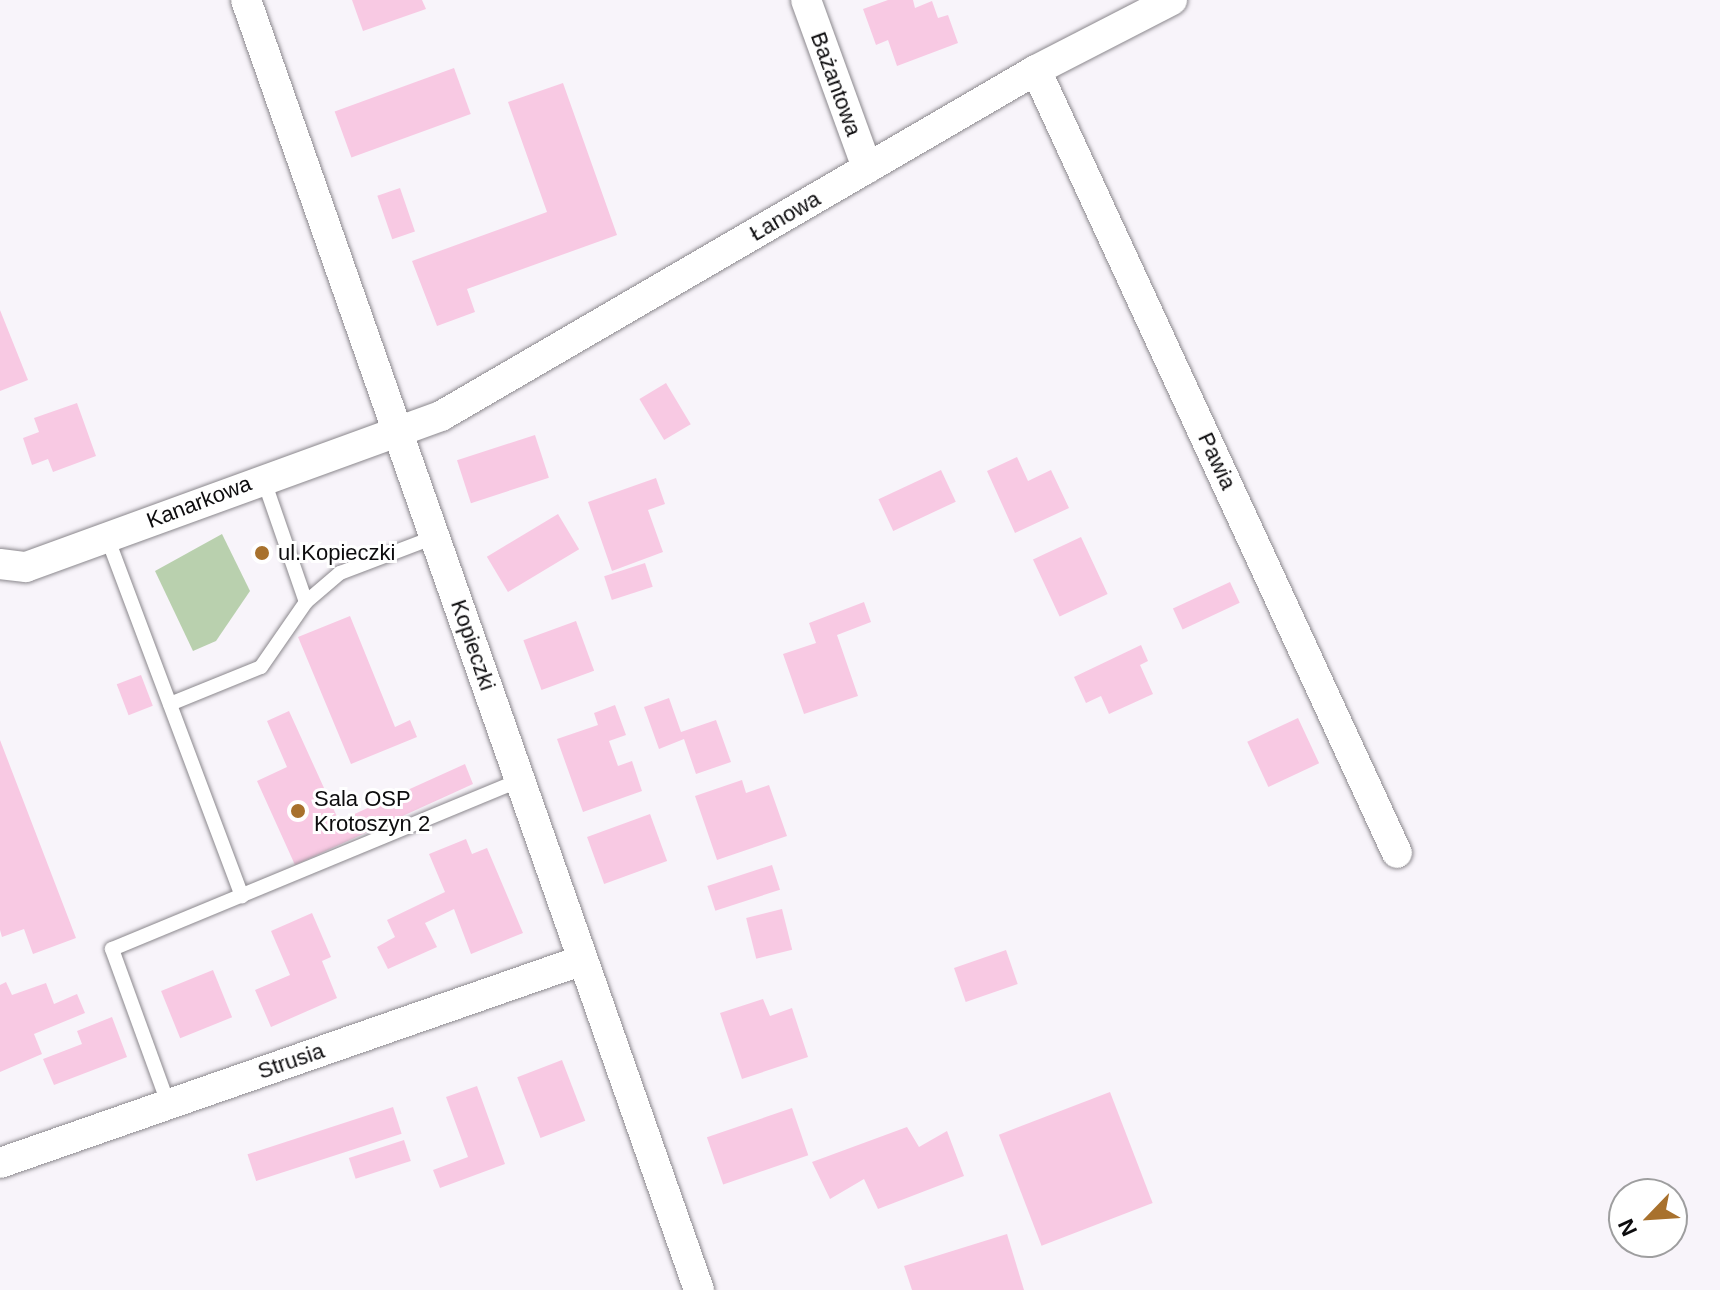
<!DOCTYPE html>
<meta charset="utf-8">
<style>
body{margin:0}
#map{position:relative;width:1720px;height:1290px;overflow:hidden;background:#f8f4fa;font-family:Helvetica,sans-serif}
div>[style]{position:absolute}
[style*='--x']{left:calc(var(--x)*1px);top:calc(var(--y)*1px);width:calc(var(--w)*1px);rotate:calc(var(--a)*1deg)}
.green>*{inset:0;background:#b9d0ae}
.building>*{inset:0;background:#f8c9e3;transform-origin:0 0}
.roads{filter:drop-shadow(0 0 2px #8b888d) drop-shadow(0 0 2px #8b888d)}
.service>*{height:14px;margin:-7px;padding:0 7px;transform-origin:7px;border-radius:7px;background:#fff}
.minor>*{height:30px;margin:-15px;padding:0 15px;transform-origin:15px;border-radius:15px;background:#fff}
.dots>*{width:22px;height:22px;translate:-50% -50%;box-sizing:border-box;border:4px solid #fff;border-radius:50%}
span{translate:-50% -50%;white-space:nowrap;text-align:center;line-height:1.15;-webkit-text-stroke:6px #fff;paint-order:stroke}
.street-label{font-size:22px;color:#0d0c0e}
.poi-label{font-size:22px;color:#0d0c0e}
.left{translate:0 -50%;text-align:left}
.north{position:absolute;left:1608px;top:1178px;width:80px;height:80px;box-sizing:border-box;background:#fff;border:2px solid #9e9e9f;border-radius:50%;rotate:245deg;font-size:22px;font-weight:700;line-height:32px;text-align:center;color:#0d0c0e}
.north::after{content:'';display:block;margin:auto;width:28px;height:36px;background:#a8712d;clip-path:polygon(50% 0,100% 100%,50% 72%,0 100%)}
</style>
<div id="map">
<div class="green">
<div style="clip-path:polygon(222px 534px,250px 591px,216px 641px,193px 651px,155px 571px)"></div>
</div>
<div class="building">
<div style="clip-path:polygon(352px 0,422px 0,426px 9px,363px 31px)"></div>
<div style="clip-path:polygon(888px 0,913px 0,915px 8px,932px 1px,938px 18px,948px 15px,958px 43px,897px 66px,888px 40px,876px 45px,863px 9px)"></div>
<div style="left:454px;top:68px;width:49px;height:127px;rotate:70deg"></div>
<div style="clip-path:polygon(563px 83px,617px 235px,467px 289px,475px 312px,437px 326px,412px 261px,547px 212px,508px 102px)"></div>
<div style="left:400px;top:188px;width:46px;height:24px;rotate:71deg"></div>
<div style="clip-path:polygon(0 310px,28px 380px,0 391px)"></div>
<div style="left:666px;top:383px;width:48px;height:31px;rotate:59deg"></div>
<div style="clip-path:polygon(77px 403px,96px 456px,53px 472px,48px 459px,32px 465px,23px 438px,39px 432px,34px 418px)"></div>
<div style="left:535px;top:435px;width:45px;height:82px;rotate:72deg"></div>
<div style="clip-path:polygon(1017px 457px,1028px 481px,1051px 470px,1069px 508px,1015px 533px,987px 471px)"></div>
<div style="left:941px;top:470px;width:35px;height:69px;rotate:65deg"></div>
<div style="clip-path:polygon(656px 478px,665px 504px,648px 510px,663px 552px,612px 571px,588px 502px)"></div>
<div style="left:558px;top:514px;width:41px;height:83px;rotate:59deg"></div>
<div style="left:1081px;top:537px;width:63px;height:53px;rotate:65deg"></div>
<div style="left:645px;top:563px;width:25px;height:43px;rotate:72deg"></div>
<div style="left:1230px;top:582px;width:23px;height:63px;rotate:65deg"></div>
<div style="clip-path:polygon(864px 602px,871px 622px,837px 635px,858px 696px,804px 714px,783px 654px,816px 643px,809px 623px)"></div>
<div style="clip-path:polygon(350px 616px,395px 727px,410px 720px,417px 737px,351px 764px,298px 637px)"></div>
<div style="left:576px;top:621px;width:53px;height:56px;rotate:70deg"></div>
<div style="clip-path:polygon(1141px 645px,1148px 661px,1140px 665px,1153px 694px,1109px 714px,1101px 696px,1086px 703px,1074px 677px)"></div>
<div style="left:141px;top:675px;width:33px;height:26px;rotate:69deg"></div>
<div style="clip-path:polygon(669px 698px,681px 732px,716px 720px,731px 762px,696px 774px,684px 739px,659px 749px,644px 707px)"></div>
<div style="clip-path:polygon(615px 705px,626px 735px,609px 741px,618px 766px,632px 761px,642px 791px,583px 812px,557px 739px,598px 725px,594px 713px)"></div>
<div style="clip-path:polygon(289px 711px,339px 821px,465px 764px,473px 784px,295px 865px,257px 781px,287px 767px,267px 721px)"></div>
<div style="left:1298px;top:718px;width:50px;height:56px;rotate:65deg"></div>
<div style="clip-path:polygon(0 740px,76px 938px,33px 954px,24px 929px,2px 937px,0 930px)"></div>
<div style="clip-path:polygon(742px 780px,746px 793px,769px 785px,787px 836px,717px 860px,695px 796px)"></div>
<div style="left:650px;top:814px;width:50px;height:67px;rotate:70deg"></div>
<div style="clip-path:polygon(466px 839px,472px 854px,487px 848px,523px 933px,471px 954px,454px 909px,425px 923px,437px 947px,388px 969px,377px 947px,395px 937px,387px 920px,445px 892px,429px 854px)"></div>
<div style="left:772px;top:865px;width:26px;height:68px;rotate:72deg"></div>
<div style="left:782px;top:909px;width:42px;height:37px;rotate:76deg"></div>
<div style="clip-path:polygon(312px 913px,331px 957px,322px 961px,337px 998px,271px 1027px,255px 990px,290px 975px,271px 931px)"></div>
<div style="left:1006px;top:950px;width:36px;height:55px;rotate:71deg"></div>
<div style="left:213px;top:970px;width:51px;height:56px;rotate:68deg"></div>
<div style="clip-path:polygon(6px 982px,12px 995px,46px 983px,54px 1004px,77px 994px,85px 1013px,34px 1034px,42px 1054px,0 1072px,0 985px)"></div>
<div style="clip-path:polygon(763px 999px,770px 1016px,792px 1008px,808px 1057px,742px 1079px,720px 1013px)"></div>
<div style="clip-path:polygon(112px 1017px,127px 1057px,54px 1085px,43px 1059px,82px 1044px,77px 1031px)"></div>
<div style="left:562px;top:1060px;width:65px;height:48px;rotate:69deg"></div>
<div style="clip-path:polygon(477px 1086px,505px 1164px,440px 1188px,433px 1170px,468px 1157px,446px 1097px)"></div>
<div style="left:1110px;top:1092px;width:119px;height:119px;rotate:69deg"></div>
<div style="left:393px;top:1107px;width:28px;height:153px;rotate:72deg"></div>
<div style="left:792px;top:1108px;width:50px;height:90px;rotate:71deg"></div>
<div style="clip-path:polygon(907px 1127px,919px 1147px,947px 1131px,964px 1176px,878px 1209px,864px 1179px,830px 1199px,812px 1162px)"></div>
<div style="left:404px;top:1140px;width:22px;height:58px;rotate:72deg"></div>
<div style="clip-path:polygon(1007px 1234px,1024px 1290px,912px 1290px,904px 1266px)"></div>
</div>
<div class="roads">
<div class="service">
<div style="--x:263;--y:478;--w:131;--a:70.9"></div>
<div style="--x:107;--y:537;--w:384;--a:69.4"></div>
<div style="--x:170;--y:704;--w:98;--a:-22.1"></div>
<div style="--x:261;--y:667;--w:79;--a:-55.3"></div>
<div style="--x:306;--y:602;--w:45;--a:-40.5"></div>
<div style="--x:340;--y:573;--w:102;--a:-20.8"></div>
<div style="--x:168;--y:1103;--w:164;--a:-110"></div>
<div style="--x:112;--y:949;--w:442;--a:-22.5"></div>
</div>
<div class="minor">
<div style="--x:246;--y:0;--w:1367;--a:70.65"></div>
<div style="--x:806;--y:0;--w:179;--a:70"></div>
<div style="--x:1036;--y:70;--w:862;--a:65.25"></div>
<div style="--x:0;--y:564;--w:26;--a:7"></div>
<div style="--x:26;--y:567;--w:442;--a:-20"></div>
<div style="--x:441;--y:416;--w:688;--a:-30.18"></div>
<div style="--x:1036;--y:70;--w:153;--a:-27.2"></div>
<div style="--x:0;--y:1163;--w:617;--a:-19.2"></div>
</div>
</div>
<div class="dots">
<div style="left:262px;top:553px;background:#a8712d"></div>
<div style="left:298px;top:811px;background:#a8712d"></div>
</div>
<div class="street-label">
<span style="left:836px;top:84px;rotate:70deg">Bażantowa</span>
<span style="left:785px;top:216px;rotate:-30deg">Łanowa</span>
<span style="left:1217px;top:461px;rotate:65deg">Pawia</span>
<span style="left:199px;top:502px;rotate:-21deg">Kanarkowa</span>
<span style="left:473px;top:645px;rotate:71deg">Kopieczki</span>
<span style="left:291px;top:1061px;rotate:-19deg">Strusia</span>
</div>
<div class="poi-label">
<span class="left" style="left:278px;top:553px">ul.Kopieczki</span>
<span class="left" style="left:314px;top:811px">Sala OSP<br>Krotoszyn 2</span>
</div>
<div class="north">N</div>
</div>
